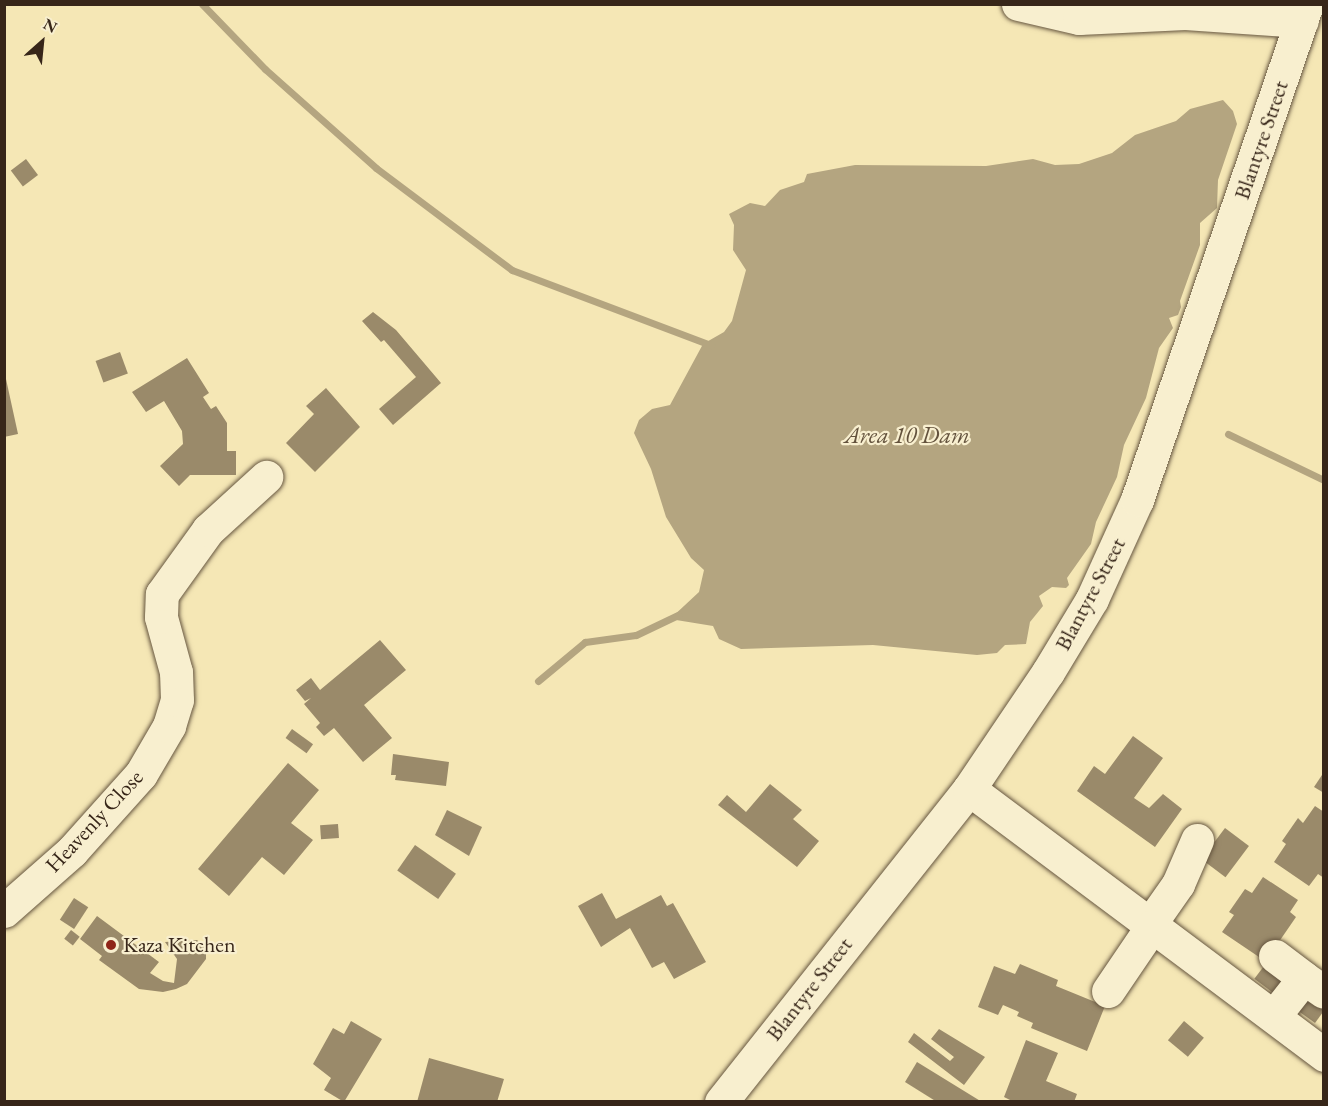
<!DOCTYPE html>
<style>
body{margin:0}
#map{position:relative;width:1328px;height:1106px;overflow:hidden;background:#f5e7b5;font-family:"EB Garamond",serif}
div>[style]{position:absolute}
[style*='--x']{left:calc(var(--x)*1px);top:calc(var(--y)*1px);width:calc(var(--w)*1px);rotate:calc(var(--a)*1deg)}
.water>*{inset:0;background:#b4a580}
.stream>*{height:7px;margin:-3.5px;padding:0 3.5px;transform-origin:3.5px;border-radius:3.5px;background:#b4a580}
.building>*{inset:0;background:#9a8a6a;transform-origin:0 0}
.roads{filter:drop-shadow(0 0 2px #665640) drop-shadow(0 0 2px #665640)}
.minor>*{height:33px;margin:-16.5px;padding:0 16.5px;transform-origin:16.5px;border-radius:16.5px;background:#f8efcf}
.dots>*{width:16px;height:16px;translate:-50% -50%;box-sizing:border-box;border:3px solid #f8efcf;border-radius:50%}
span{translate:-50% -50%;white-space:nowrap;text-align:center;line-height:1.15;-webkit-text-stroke:4.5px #f8efcf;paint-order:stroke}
.street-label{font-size:22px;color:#372619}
.poi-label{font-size:22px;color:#372619}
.left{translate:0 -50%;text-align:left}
.water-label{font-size:24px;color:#63523d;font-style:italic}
.frame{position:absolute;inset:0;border:6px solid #372619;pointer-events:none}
.north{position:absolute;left:12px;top:12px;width:60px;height:60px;-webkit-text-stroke:4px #f8efcf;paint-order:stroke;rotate:27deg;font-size:16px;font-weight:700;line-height:24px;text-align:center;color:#372619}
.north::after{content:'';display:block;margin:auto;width:21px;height:27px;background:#372619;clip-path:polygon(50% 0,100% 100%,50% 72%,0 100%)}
</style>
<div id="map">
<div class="water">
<div style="clip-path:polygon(1223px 100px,1233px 111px,1237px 124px,1218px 180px,1217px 208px,1200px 223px,1200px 245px,1180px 301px,1181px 307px,1178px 315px,1169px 318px,1173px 328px,1159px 348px,1146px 398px,1124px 445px,1117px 477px,1096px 522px,1091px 544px,1067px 578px,1069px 585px,1066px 588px,1052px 587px,1039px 596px,1043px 606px,1030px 622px,1026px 644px,1005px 645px,997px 653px,977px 655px,873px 645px,741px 649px,719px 639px,713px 626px,670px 619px,699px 592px,704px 570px,691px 558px,666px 517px,651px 469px,634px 433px,639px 420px,652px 409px,670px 405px,703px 344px,724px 332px,732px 321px,746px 270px,733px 250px,734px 225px,729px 214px,750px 203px,765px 206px,780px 190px,804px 182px,807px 174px,855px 165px,986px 166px,1033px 159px,1055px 165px,1079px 164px,1112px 153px,1135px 135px,1176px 121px,1190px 109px)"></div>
</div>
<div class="stream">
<div style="--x:202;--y:4;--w:91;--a:45.9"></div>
<div style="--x:265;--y:69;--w:149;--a:41.7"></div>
<div style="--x:376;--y:168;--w:170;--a:36.9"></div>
<div style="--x:512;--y:270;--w:213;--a:20.7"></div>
<div style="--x:1228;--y:434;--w:106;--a:25.6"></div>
<div style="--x:538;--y:681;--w:61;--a:-39.7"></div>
<div style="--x:585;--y:642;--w:51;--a:-7.8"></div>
<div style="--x:636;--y:635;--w:47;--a:-25.5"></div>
</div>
<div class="building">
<div style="left:26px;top:159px;width:20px;height:19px;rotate:53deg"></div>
<div style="clip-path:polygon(373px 312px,396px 330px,441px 383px,393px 425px,379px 409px,416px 377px,384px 340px,381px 342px,362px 321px)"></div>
<div style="left:120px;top:352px;width:23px;height:26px;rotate:70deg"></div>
<div style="clip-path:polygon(187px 358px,209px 393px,203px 397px,211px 409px,216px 406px,227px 423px,227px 451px,236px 451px,236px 475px,190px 475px,179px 486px,160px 466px,183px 444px,182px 431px,164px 401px,146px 412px,132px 392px)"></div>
<div style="clip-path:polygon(4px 370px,18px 434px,4px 437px)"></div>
<div style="clip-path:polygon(326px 388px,360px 427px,315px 472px,286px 443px,314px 414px,306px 406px)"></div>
<div style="clip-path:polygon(380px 640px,406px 670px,364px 705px,392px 738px,363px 762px,334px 728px,324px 736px,316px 727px,320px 723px,304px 704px,311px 698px,305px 701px,296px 690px,311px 678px,320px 690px)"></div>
<div style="left:292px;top:729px;width:26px;height:11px;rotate:36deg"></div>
<div style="clip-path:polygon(1133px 736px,1163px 758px,1134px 798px,1149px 808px,1163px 794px,1182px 809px,1155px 847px,1077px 791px,1094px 766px,1105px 774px)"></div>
<div style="clip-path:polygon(393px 754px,449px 762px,446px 786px,395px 780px,396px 775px,391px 775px)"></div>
<div style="clip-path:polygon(288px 763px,319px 790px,291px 823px,313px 840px,284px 875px,262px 857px,229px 896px,198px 869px)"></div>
<div style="clip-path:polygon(1324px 772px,1324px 793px,1314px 787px)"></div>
<div style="clip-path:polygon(770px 784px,802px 810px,793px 819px,819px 841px,797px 867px,718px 805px,727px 795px,746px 812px)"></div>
<div style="clip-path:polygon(1315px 806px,1324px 812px,1324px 878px,1318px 874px,1309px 886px,1274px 862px,1286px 844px,1282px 841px,1298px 818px,1303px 823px)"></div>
<div style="clip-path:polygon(447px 810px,482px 827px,469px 856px,435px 835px)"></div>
<div style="left:338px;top:824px;width:14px;height:18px;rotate:86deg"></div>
<div style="left:1225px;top:828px;width:30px;height:39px;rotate:37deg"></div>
<div style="left:415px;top:845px;width:50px;height:31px;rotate:35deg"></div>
<div style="clip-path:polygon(1263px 877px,1298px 900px,1290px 912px,1296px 917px,1274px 949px,1259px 957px,1222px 932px,1234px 915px,1229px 912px,1245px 889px,1252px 893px)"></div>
<div style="clip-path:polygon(602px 893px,616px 919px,661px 895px,667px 906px,673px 903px,706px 962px,674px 979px,664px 962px,652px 968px,630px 928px,601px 947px,578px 906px)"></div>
<div style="left:74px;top:898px;width:17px;height:26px;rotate:33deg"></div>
<div style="clip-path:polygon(97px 916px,159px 962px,150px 973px,163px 981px,174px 983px,177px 959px,165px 942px,197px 940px,206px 948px,206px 959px,187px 984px,176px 989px,163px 992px,139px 989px,99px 960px,102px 956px,80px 939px)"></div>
<div style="left:71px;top:930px;width:11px;height:11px;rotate:38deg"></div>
<div style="clip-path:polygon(1020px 964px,1058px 980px,1056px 986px,1105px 1006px,1087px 1051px,1031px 1028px,1033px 1023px,1017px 1016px,1019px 1012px,1003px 1005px,998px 1015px,978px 1007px,994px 966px,1015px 974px)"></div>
<div style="left:1264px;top:966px;width:25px;height:16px;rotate:37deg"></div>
<div style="left:1305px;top:996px;width:24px;height:16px;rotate:36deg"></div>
<div style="clip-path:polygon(351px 1021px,382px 1039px,344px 1102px,324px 1090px,331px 1078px,313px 1064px,333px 1028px,344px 1034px)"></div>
<div style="left:1184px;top:1021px;width:26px;height:25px;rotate:40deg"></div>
<div style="clip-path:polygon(939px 1029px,985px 1057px,964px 1085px,908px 1042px,914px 1033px,950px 1061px,954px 1057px,931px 1039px)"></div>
<div style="clip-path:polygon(1026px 1040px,1058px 1053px,1046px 1081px,1077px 1094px,1074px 1102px,1014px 1102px,1004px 1097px)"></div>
<div style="clip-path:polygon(429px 1058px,504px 1079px,497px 1102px,417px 1102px)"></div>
<div style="clip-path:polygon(917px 1062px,982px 1102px,937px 1102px,905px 1082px)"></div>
</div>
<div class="roads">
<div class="minor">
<div style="--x:1018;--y:4;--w:63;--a:12.9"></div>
<div style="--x:1079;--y:18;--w:106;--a:-2.7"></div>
<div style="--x:1185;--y:13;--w:117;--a:3.9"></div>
<div style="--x:969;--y:789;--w:444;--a:36.8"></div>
<div style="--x:4;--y:911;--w:91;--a:-41.4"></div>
<div style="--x:72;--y:851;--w:103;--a:-48.1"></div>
<div style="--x:141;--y:774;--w:56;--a:-59.7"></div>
<div style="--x:169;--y:726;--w:27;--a:-73"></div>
<div style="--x:177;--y:700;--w:28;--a:-92"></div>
<div style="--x:176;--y:672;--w:57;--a:-105.3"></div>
<div style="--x:161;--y:617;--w:23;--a:-88"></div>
<div style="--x:162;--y:594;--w:79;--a:-54.3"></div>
<div style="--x:208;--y:530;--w:79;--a:-42.4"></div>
<div style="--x:1150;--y:924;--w:49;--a:-55"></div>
<div style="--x:1178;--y:884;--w:48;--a:-66.6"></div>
<div style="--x:1275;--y:956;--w:36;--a:37"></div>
<div style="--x:1108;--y:991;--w:78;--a:-55.9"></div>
<div style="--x:1274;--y:1016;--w:48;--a:-51.7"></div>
<div style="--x:1304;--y:978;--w:24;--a:35"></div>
<div style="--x:721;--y:1102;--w:399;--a:-51.6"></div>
<div style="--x:969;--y:789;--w:141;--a:-56"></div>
<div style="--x:1048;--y:672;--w:85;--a:-58.9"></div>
<div style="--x:1092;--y:599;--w:109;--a:-65.6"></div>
<div style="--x:1137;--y:500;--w:524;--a:-71.08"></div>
</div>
</div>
<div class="dots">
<div style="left:111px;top:945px;background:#8f2418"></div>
</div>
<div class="street-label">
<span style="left:1261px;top:140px;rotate:-71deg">Blantyre Street</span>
<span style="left:1090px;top:594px;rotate:-62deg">Blantyre Street</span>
<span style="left:94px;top:821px;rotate:-47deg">Heavenly Close</span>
<span style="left:809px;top:989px;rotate:-52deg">Blantyre Street</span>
</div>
<div class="poi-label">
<span class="left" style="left:123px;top:945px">Kaza Kitchen</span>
</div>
<div class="water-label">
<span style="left:907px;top:435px">Area 10 Dam</span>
</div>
<div class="frame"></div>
<div class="north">N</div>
</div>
